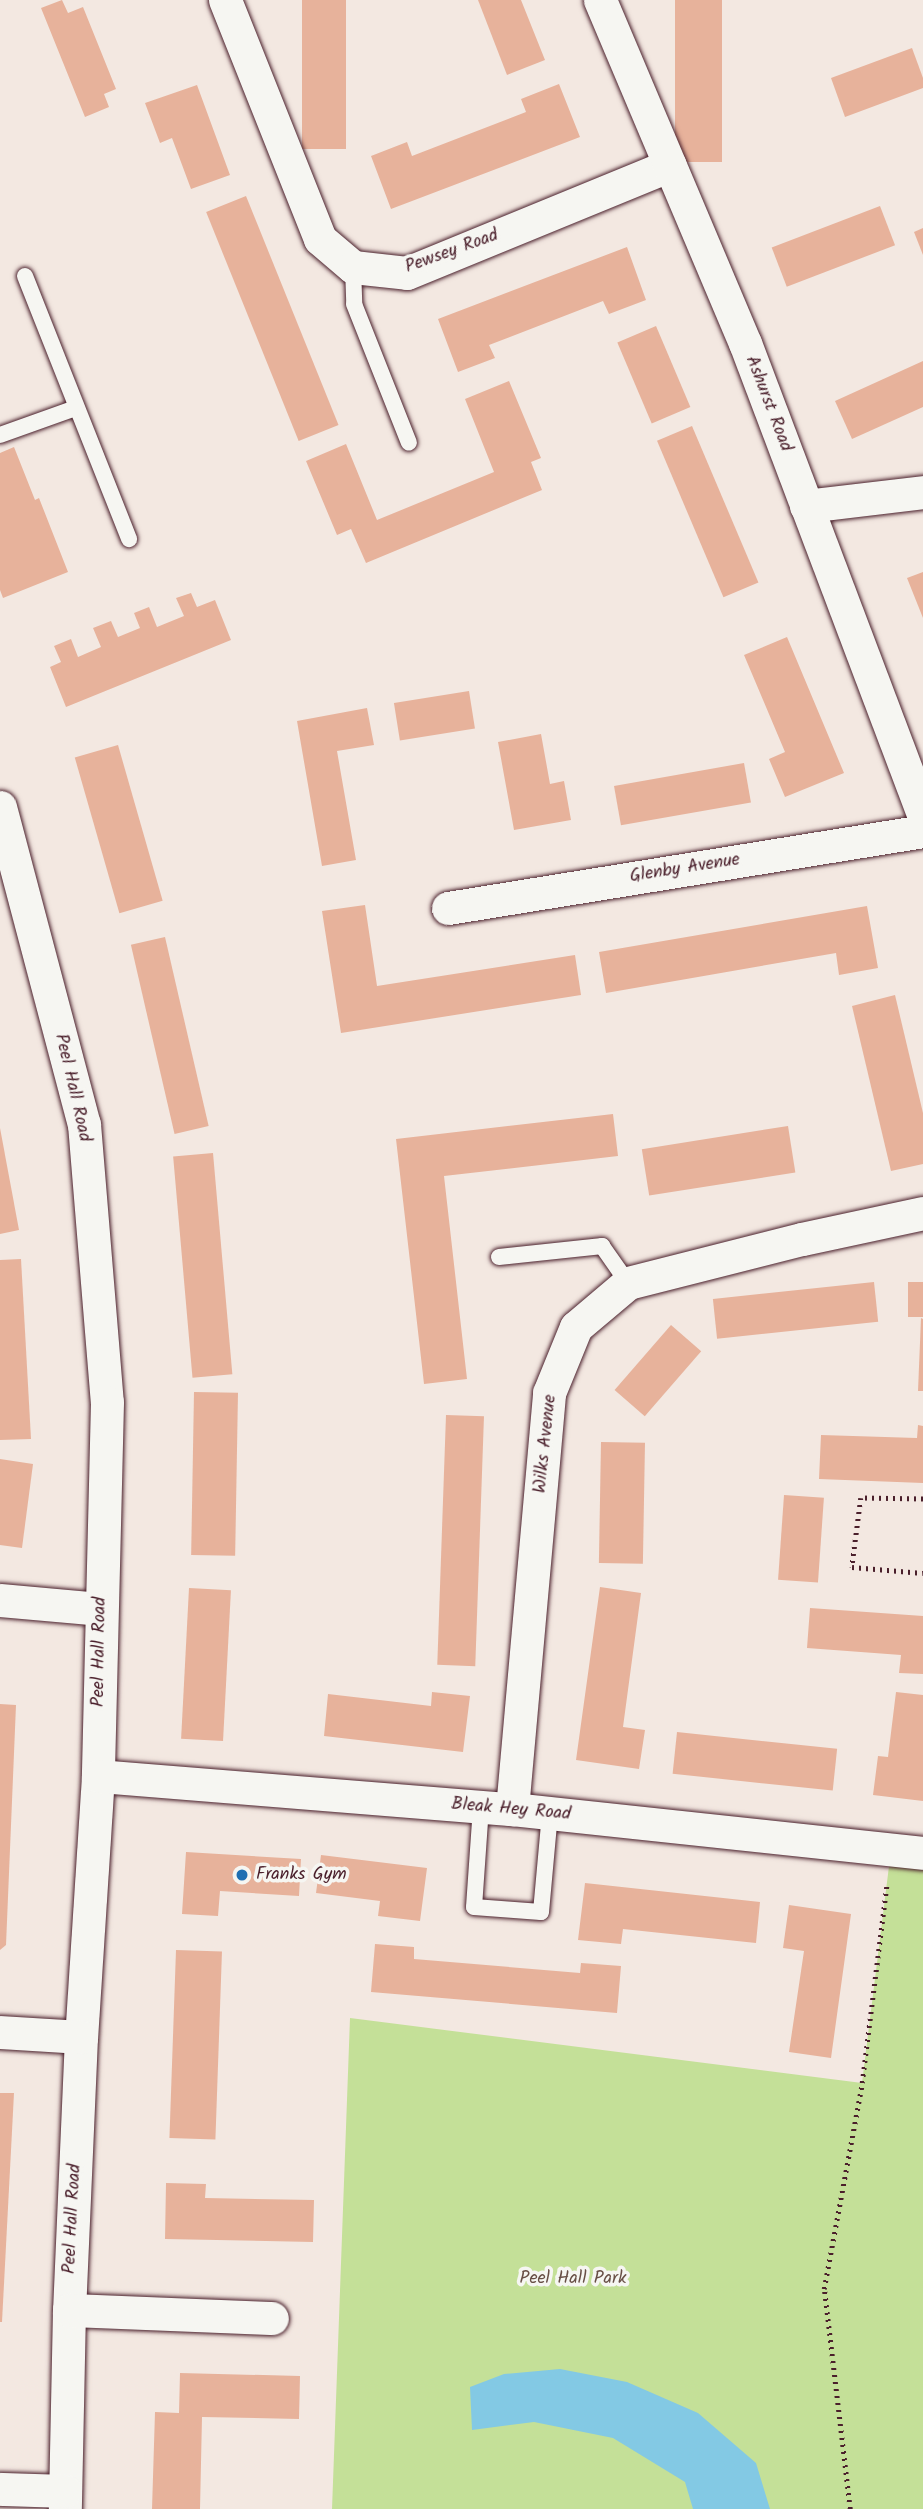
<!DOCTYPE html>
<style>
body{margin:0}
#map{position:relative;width:923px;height:2509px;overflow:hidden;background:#f3e8e1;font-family:Kalam,sans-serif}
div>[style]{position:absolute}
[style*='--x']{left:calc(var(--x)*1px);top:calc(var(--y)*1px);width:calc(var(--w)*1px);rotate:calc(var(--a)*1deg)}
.green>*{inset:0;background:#c4e098}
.water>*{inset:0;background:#83c9e4}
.building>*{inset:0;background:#e7b29b;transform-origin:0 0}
.path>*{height:4.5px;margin-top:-2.25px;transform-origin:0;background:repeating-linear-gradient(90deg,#4a1f2b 0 2px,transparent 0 7px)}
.roads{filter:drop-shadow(0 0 2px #4a1f2b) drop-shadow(0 0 2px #4a1f2b)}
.service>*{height:16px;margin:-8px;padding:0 8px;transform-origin:8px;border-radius:8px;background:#f6f6f2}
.minor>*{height:33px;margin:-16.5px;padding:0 16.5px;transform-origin:16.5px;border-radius:16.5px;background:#f6f6f2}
.dots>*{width:19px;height:19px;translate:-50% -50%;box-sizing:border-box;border:4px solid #f6f6f2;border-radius:50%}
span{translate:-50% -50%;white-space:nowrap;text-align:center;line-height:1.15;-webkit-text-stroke:7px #f6f6f2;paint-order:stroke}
.street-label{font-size:18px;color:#4a1f2b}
.poi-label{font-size:18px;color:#4a1f2b}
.left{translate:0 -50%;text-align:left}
.park-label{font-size:18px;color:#684f46}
</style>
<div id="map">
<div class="green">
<div style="clip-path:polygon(891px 1850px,923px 1853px,923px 2509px,332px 2509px,350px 2018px,862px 2083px)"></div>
</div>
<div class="water">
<div style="clip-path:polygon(560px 2369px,627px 2382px,698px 2413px,756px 2463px,770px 2509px,693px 2509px,685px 2482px,613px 2438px,534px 2422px,472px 2430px,470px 2387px,504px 2374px)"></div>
</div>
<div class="building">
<div style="clip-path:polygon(62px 0,68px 13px,83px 7px,116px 89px,104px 94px,109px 107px,85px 117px,41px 8px)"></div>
<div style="left:302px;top:0;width:44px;height:149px"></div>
<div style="clip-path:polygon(478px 0,521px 0,545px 60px,507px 75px)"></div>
<div style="left:675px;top:0;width:47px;height:162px"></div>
<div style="clip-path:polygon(912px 48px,923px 78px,923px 88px,845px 117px,831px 78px)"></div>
<div style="clip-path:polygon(559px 84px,580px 137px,391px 209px,371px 156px,407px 142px,412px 156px,526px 112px,521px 99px)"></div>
<div style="clip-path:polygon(197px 85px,230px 175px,191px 189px,172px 138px,160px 143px,145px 103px)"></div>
<div style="left:246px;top:196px;width:247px;height:43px;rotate:68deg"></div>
<div style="left:880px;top:206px;width:42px;height:116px;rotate:69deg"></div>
<div style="clip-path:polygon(923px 228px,923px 255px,914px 232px)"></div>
<div style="clip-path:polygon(627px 247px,646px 300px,609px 314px,603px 301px,489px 345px,495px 358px,458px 372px,438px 319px)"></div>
<div style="left:656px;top:326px;width:88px;height:42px;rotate:67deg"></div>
<div style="clip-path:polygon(923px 361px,923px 407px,852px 439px,835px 401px)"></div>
<div style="clip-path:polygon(509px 381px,541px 458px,531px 462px,542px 490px,366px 563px,351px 529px,337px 535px,306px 461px,346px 444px,377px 520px,494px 472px,465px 399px)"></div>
<div style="left:692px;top:426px;width:170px;height:38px;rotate:67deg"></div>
<div style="clip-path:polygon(14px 447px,35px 500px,39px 498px,68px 572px,3px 598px,0 590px,0 453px)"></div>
<div style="clip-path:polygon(923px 572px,923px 618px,907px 578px)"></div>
<div style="clip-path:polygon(191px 593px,197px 607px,215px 600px,231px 640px,66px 707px,50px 667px,61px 662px,54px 646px,71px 639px,78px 657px,101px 647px,93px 628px,111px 621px,118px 637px,140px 628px,134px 613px,149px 607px,157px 627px,184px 616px,176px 598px)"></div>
<div style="clip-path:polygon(787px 637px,844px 773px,785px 797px,769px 759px,785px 752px,744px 655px)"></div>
<div style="left:469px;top:691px;width:38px;height:76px;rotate:81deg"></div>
<div style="clip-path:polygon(367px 708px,374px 745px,337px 751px,356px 860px,322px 866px,297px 721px)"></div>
<div style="clip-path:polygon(541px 734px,550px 784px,564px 781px,571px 820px,514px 830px,498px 742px)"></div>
<div style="left:118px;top:745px;width:162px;height:45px;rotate:74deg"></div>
<div style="left:744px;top:763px;width:40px;height:132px;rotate:80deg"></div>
<div style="clip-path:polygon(365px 905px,377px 986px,575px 955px,581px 995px,341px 1033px,322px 911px)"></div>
<div style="clip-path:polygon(867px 906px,878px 968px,839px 975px,836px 953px,606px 993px,599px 952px)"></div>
<div style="left:165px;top:937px;width:194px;height:35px;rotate:77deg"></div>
<div style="clip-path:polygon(895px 995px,923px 1113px,923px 1164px,891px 1171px,852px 1006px)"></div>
<div style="clip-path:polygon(613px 1114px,618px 1156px,444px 1176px,467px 1379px,424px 1384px,396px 1139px)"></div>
<div style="left:788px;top:1126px;width:47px;height:148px;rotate:81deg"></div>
<div style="clip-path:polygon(0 1128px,19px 1230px,0 1234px)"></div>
<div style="left:213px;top:1153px;width:222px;height:40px;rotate:85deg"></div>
<div style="clip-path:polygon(21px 1259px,31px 1439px,0 1440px,0 1260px)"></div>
<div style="left:874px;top:1282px;width:40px;height:162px;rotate:84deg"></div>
<div style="left:908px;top:1282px;width:15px;height:35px"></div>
<div style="clip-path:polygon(921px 1318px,923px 1319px,923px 1391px,918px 1391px)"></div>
<div style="left:671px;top:1325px;width:40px;height:86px;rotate:41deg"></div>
<div style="left:194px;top:1392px;width:44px;height:163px;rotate:1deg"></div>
<div style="left:446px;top:1415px;width:38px;height:250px;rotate:2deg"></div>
<div style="clip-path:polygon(918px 1425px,923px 1426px,923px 1483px,819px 1479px,821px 1435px,917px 1438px)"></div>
<div style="left:601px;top:1442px;width:44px;height:121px;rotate:1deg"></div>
<div style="clip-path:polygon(0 1459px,33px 1464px,22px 1548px,0 1545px)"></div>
<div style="left:784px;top:1495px;width:40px;height:85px;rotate:4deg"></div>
<div style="clip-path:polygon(600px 1587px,641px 1593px,623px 1727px,645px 1730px,639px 1769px,576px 1760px)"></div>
<div style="left:189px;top:1588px;width:42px;height:151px;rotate:3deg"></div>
<div style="clip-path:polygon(810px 1608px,923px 1616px,923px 1674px,899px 1673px,901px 1655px,807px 1648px)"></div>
<div style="clip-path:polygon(432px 1692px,470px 1696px,463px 1752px,324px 1736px,328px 1694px,431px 1706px)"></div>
<div style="clip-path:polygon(896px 1692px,923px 1695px,923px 1801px,873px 1795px,878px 1756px,888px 1757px)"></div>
<div style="clip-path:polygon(0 1704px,16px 1705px,6px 1945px,0 1950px)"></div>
<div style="left:677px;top:1732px;width:161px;height:42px;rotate:6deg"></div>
<div style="clip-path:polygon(186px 1852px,301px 1859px,299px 1896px,220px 1891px,218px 1916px,182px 1914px)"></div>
<div style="clip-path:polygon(321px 1855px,427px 1868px,420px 1921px,378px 1916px,380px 1901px,316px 1893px)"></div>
<div style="clip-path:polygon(585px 1883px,760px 1902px,756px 1943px,623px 1929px,621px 1944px,578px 1940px)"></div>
<div style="clip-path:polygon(789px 1905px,851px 1914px,831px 2058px,789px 2052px,804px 1951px,783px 1948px)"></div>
<div style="clip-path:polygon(375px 1944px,414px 1947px,414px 1959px,580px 1973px,581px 1963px,621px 1966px,617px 2013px,371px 1992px)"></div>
<div style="left:176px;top:1950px;width:46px;height:188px;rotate:2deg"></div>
<div style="clip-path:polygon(0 2093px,14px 2093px,2px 2322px,0 2322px)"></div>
<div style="clip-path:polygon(166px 2183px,206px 2184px,205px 2198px,314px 2200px,313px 2242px,165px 2239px)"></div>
<div style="clip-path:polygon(180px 2373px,300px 2376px,299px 2419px,202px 2417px,200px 2509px,152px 2509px,155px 2412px,179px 2413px)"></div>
</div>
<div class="path">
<div style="--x:923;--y:1499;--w:62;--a:-179.1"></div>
<div style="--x:861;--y:1498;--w:70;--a:97.4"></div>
<div style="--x:852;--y:1567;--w:71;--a:4.8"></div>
<div style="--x:850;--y:2509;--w:222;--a:-96.7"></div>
<div style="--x:824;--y:2289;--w:209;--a:-79.5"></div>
<div style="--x:862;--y:2083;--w:202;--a:-82.9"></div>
</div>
<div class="roads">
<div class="service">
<div style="--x:353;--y:267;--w:37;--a:88"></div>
<div style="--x:354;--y:304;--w:149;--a:68.4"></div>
<div style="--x:25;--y:276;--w:283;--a:68.4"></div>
<div style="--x:0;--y:435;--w:81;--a:-19.6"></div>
<div style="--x:499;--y:1257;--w:104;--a:-6.1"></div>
<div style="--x:602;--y:1246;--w:45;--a:54.9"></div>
<div style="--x:481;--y:1807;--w:100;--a:94"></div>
<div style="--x:474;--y:1907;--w:67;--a:4.3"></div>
<div style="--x:541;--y:1912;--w:99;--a:-84.8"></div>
</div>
<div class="minor">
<div style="--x:225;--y:0;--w:257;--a:68.3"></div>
<div style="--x:320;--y:239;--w:43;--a:40.3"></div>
<div style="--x:353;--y:267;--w:54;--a:6.3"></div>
<div style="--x:407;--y:273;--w:284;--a:-22.3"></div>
<div style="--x:600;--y:0;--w:372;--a:67.1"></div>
<div style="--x:745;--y:343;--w:504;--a:69.3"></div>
<div style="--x:806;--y:506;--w:118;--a:-6.8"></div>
<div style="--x:0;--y:807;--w:328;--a:75.2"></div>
<div style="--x:84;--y:1124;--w:279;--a:85.3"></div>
<div style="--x:107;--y:1402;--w:374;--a:91.4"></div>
<div style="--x:98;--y:1776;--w:262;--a:93.7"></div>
<div style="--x:81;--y:2037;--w:273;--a:92.5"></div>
<div style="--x:69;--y:2310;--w:199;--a:91.2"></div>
<div style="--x:448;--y:908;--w:481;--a:-9.2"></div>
<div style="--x:0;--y:1600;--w:100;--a:5.1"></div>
<div style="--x:98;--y:1776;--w:415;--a:4.6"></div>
<div style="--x:512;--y:1809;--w:413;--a:6.1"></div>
<div style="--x:512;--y:1809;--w:418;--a:-84.9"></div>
<div style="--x:549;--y:1393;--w:71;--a:-67.8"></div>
<div style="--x:576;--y:1327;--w:68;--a:-40.2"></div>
<div style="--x:628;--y:1283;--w:179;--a:-14.2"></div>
<div style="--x:802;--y:1239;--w:124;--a:-12.1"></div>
<div style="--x:0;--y:2032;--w:81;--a:3.5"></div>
<div style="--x:69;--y:2310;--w:203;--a:2.3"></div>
<div style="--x:0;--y:2489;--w:65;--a:1.8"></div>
</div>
</div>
<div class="dots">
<div style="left:242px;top:1875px;background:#1f6fb2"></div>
</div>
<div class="street-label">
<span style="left:452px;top:252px;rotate:-20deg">Pewsey Road</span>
<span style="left:768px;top:404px;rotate:69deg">Ashurst Road</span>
<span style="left:685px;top:869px;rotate:-9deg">Glenby Avenue</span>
<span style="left:72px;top:1088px;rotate:77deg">Peel Hall Road</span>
<span style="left:546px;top:1444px;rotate:-84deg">Wilks Avenue</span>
<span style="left:100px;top:1652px;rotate:-89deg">Peel Hall Road</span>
<span style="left:511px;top:1810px;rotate:5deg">Bleak Hey Road</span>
<span style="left:73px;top:2219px;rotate:-87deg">Peel Hall Road</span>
</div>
<div class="poi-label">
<span class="left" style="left:256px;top:1875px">Franks Gym</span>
</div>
<div class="park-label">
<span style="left:573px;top:2279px">Peel Hall Park</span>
</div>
</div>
